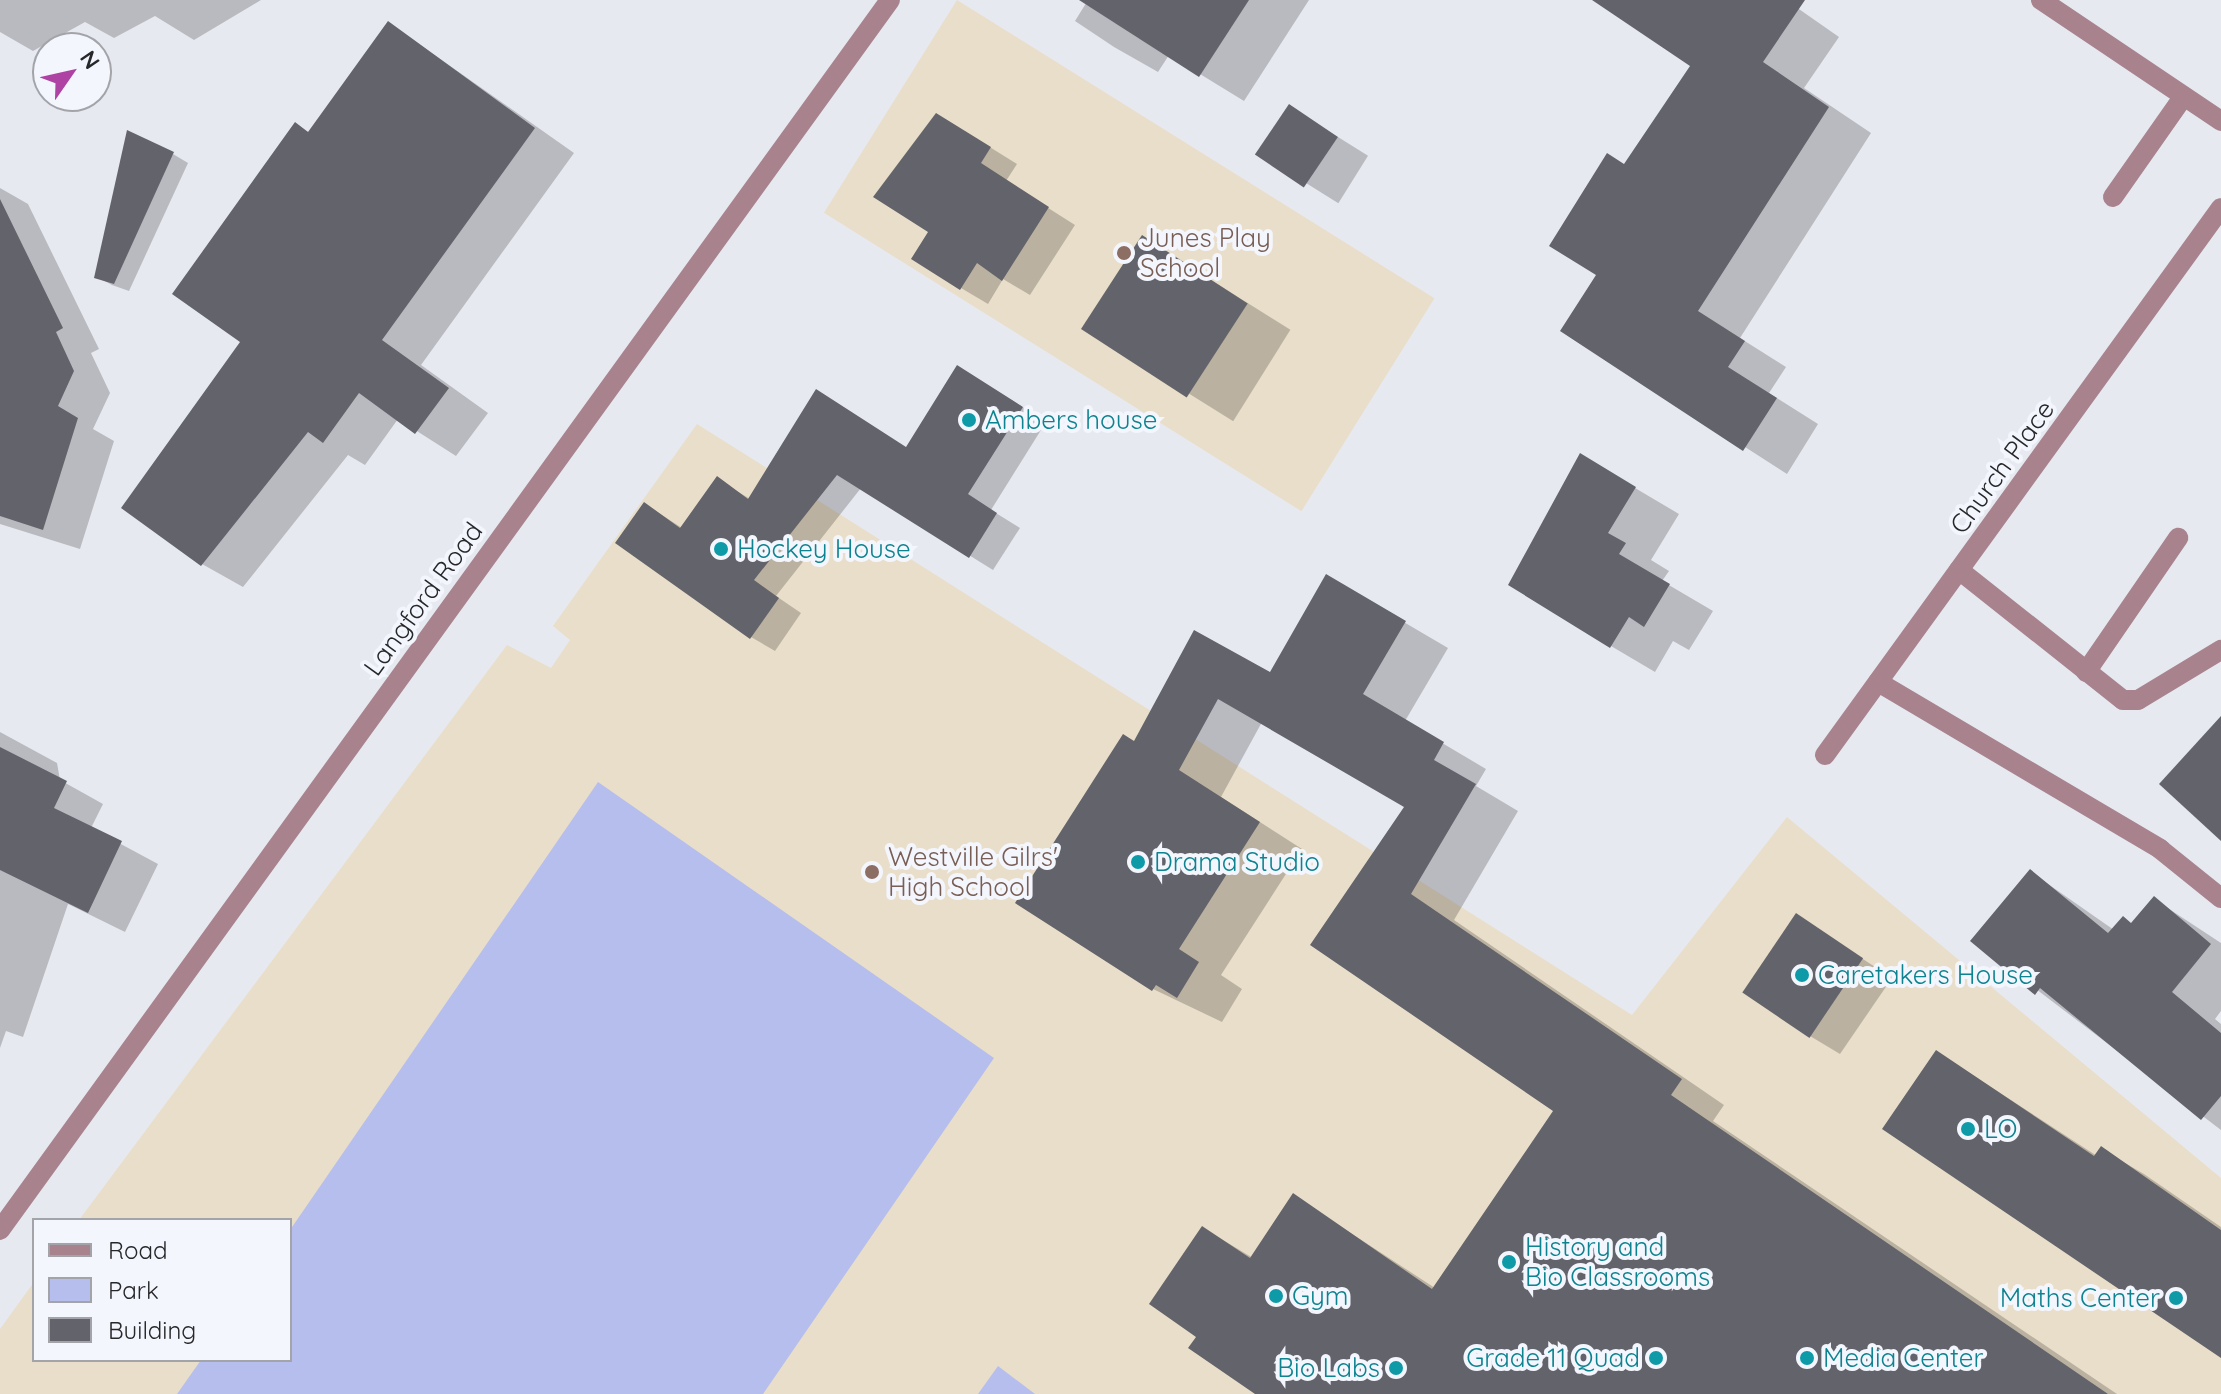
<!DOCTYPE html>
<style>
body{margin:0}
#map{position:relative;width:2221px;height:1394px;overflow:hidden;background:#e7e9f0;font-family:Quicksand,sans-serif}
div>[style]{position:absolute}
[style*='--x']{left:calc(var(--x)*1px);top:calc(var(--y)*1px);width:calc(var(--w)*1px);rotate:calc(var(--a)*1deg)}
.education>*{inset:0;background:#e9dec9;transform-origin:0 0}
.green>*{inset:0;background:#b6beed}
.shadow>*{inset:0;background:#0003;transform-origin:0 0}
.building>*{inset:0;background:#63646b;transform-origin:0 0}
.minor>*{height:20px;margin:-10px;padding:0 10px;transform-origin:10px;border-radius:10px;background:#a8838d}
.dots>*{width:22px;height:22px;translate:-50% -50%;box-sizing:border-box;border:4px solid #f4f6fe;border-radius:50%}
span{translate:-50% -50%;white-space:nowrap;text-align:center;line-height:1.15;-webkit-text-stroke:8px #f4f6fe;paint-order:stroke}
.education-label{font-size:26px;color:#785e54}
.left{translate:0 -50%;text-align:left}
.culture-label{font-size:26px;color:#0d838f}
.right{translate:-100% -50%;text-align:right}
.street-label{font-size:26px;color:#27282a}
.legend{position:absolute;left:32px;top:1218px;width:260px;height:144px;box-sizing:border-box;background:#f4f6fe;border:2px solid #a2a4a9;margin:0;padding:10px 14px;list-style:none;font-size:24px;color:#27282a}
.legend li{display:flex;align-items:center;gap:16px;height:40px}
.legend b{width:40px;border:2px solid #a2a4a9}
.north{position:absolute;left:32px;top:32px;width:80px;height:80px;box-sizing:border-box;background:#f4f6fe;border:2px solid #a2a4a9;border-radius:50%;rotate:56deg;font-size:22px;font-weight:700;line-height:32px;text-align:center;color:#27282a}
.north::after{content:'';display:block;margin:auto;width:28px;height:36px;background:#ae43a3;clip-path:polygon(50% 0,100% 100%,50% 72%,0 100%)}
</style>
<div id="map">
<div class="education">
<div style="left:957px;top:0;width:563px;height:251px;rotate:32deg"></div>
<div style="clip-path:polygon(697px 424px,1632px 1015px,1787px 817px,2221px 1178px,2221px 1394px,0 1394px,0 1329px,34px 1282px,34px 1360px,290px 1360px,290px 1220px,79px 1220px,507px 645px,551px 668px,570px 640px,553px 626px)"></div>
</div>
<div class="green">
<div style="clip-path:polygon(598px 782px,994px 1058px,763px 1394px,177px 1394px,201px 1360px,290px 1360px,290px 1230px)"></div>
<div style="clip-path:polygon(998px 1366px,1035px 1394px,978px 1394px)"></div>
</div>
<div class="shadow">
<div style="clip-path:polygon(0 0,261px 0,194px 40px,155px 16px,114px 38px,85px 22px,33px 51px,0 32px)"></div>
<div style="clip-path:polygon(1088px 0,1309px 0,1244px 101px,1169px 55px,1158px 72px,1114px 47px,1075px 21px)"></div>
<div style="clip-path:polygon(1651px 0,1786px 0,1839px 37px,1804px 88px,1871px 133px,1740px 338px,1786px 367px,1769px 393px,1818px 424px,1787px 474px,1563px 330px,1599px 275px,1625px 166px,1693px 65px)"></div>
<div style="clip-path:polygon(389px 23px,574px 153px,421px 365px,488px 413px,456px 456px,398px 419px,365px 465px,348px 455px,243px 587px,202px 564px,243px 342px,296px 125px,310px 133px)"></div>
<div style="left:1290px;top:107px;width:92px;height:56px;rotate:32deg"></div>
<div style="clip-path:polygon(964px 131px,1017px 164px,1006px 181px,1075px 225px,1030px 295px,1003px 279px,988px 304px,961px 288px,931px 231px)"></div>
<div style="clip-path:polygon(173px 154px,188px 163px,129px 291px,112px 285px,97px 277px)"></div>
<div style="clip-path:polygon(0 188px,28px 204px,99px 349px,91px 353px,110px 393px,93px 429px,114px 441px,80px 549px,0 524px)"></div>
<div style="left:1142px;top:237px;width:175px;height:108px;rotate:32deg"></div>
<div style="clip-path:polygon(981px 381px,1046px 422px,991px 510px,1020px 528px,993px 570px,861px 488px,776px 596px,801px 613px,775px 651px,751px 637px,645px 504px,682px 528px,717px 479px,750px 499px,906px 448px)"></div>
<div style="clip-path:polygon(1581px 456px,1679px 514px,1651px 560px,1669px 571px,1662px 581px,1713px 611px,1689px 650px,1673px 641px,1655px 672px,1611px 646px)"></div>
<div style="clip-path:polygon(1327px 577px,1448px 648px,1405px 721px,1486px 769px,1476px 786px,1518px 811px,1454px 920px,1724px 1105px,1713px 1121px,2117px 1394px,1259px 1394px,1199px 1336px,1203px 1228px,1253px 1258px,1294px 1196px,1435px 1288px,1556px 1111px,1312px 944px,1407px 806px,1262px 722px,1221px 797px,1302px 849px,1221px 975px,1242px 989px,1222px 1022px,1153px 989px,1018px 902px,1135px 743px,1194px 633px,1270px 675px)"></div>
<div style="clip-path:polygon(0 732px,57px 763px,60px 780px,103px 804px,91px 828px,158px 864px,125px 932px,68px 904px,23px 1037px,6px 1031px,0 1048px)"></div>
<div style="clip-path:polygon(2031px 872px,2114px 930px,2133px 924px,2154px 899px,2221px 943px,2221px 1011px,2215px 1019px,2221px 1024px,2221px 1130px,1973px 941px)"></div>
<div style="clip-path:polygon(1797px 916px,1892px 978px,1840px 1054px,1810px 1036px)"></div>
<div style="clip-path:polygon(1937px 1052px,2097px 1156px,2101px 1149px,2144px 1174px,2221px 1227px,2221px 1356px)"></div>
</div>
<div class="building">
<div style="clip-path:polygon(1079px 0,1249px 0,1199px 77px)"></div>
<div style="clip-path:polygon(1592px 0,1805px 0,1763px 62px,1829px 107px,1698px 311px,1745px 341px,1728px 367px,1777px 398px,1743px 451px,1560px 331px,1596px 275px,1549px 246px,1607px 153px,1624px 164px,1690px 66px)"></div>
<div style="clip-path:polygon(388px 21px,535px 128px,382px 340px,449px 388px,415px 434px,359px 393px,323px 443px,308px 432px,201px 566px,121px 508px,240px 342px,172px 294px,295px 122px,308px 132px)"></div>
<div style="left:1289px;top:104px;width:59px;height:61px;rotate:34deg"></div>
<div style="clip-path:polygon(936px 113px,991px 147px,981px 163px,1049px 207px,1002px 281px,977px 263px,960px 290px,911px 259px,928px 232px,873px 197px)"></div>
<div style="clip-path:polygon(127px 130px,174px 152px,114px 284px,94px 278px)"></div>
<div style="clip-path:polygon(0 199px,63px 328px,56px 332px,74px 371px,58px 406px,78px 418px,43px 530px,0 516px)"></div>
<div style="left:1142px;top:235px;width:126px;height:112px;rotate:33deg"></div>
<div style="clip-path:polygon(957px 365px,1023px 407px,968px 494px,997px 513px,969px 558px,837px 475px,754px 580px,779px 598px,750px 639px,615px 543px,644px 502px,680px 528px,717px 476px,748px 499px,816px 389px,906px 447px)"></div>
<div style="clip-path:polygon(1580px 453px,1636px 487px,1608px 533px,1626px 543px,1619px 554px,1670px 584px,1644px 627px,1629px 617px,1610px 648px,1508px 585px)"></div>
<div style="clip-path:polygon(1326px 574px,1406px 621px,1363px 694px,1444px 742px,1434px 760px,1476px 784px,1411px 894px,1682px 1079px,1671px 1095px,2108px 1394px,1255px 1394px,1188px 1348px,1196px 1337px,1149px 1304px,1202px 1226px,1250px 1258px,1293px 1193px,1432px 1289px,1553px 1111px,1310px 945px,1404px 807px,1218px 699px,1179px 770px,1260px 822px,1179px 949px,1199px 962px,1177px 998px,1156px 985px,1152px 991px,1015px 903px,1123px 734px,1134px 741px,1194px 630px,1270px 672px)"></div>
<div style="clip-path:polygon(2221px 716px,2221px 841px,2159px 784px)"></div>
<div style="clip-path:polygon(0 747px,67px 781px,54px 808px,122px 841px,88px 913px,0 870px)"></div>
<div style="clip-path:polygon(2030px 869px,2108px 933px,2123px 916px,2131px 923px,2154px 896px,2211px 944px,2172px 992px,2221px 1033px,2221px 1096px,2201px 1120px,2040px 988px,2035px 995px,1970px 941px)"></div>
<div style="left:1796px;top:913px;width:81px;height:96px;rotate:34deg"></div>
<div style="clip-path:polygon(1936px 1050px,2094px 1156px,2101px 1146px,2221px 1230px,2221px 1358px,1882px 1129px)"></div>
</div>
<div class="minor">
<div style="--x:2041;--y:0;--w:217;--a:33.9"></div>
<div style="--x:2113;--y:197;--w:123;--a:-54.9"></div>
<div style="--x:1959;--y:570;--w:209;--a:38.4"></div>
<div style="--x:2123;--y:700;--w:15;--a:0"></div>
<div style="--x:2138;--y:700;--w:97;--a:-31.1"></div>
<div style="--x:2086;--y:672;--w:163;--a:-55.5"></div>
<div style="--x:1878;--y:682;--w:328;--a:30.6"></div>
<div style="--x:2160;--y:849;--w:78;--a:38.8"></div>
<div style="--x:1825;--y:755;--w:675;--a:-54.1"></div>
<div style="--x:0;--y:1230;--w:1518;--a:-54.11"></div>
</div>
<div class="dots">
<div style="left:1124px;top:253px;background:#8d6e63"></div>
<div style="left:969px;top:420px;background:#0f9aa8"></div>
<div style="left:721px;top:549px;background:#0f9aa8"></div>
<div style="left:1138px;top:862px;background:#0f9aa8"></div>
<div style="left:872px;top:872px;background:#8d6e63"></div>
<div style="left:1802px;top:975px;background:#0f9aa8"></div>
<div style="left:1968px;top:1129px;background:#0f9aa8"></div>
<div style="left:1509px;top:1262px;background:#0f9aa8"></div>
<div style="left:1276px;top:1296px;background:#0f9aa8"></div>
<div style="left:2176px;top:1298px;background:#0f9aa8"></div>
<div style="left:1656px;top:1358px;background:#0f9aa8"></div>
<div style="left:1807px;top:1358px;background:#0f9aa8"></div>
<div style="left:1396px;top:1368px;background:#0f9aa8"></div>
</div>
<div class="education-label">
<span class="left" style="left:1140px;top:253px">Junes Play<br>School</span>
<span class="left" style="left:888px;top:872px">Westville Gilrs'<br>High School</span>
</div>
<div class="culture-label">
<span class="left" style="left:985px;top:420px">Ambers house</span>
<span class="left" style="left:737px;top:549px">Hockey House</span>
<span class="left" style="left:1154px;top:862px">Drama Studio</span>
<span class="left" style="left:1818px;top:975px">Caretakers House</span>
<span class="left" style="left:1984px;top:1129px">LO</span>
<span class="left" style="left:1525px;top:1262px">History and<br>Bio Classrooms</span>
<span class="left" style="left:1292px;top:1296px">Gym</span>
<span class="right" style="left:2160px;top:1298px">Maths Center</span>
<span class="right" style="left:1640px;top:1358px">Grade 11 Quad</span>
<span class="left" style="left:1823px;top:1358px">Media Center</span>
<span class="right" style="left:1380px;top:1368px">Bio Labs</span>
</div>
<div class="street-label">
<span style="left:2002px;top:467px;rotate:-54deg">Church Place</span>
<span style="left:423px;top:599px;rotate:-54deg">Langford Road</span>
</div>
<ul class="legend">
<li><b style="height:10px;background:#a8838d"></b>Road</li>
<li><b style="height:22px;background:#b6beed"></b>Park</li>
<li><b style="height:22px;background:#63646b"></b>Building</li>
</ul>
<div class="north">N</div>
</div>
